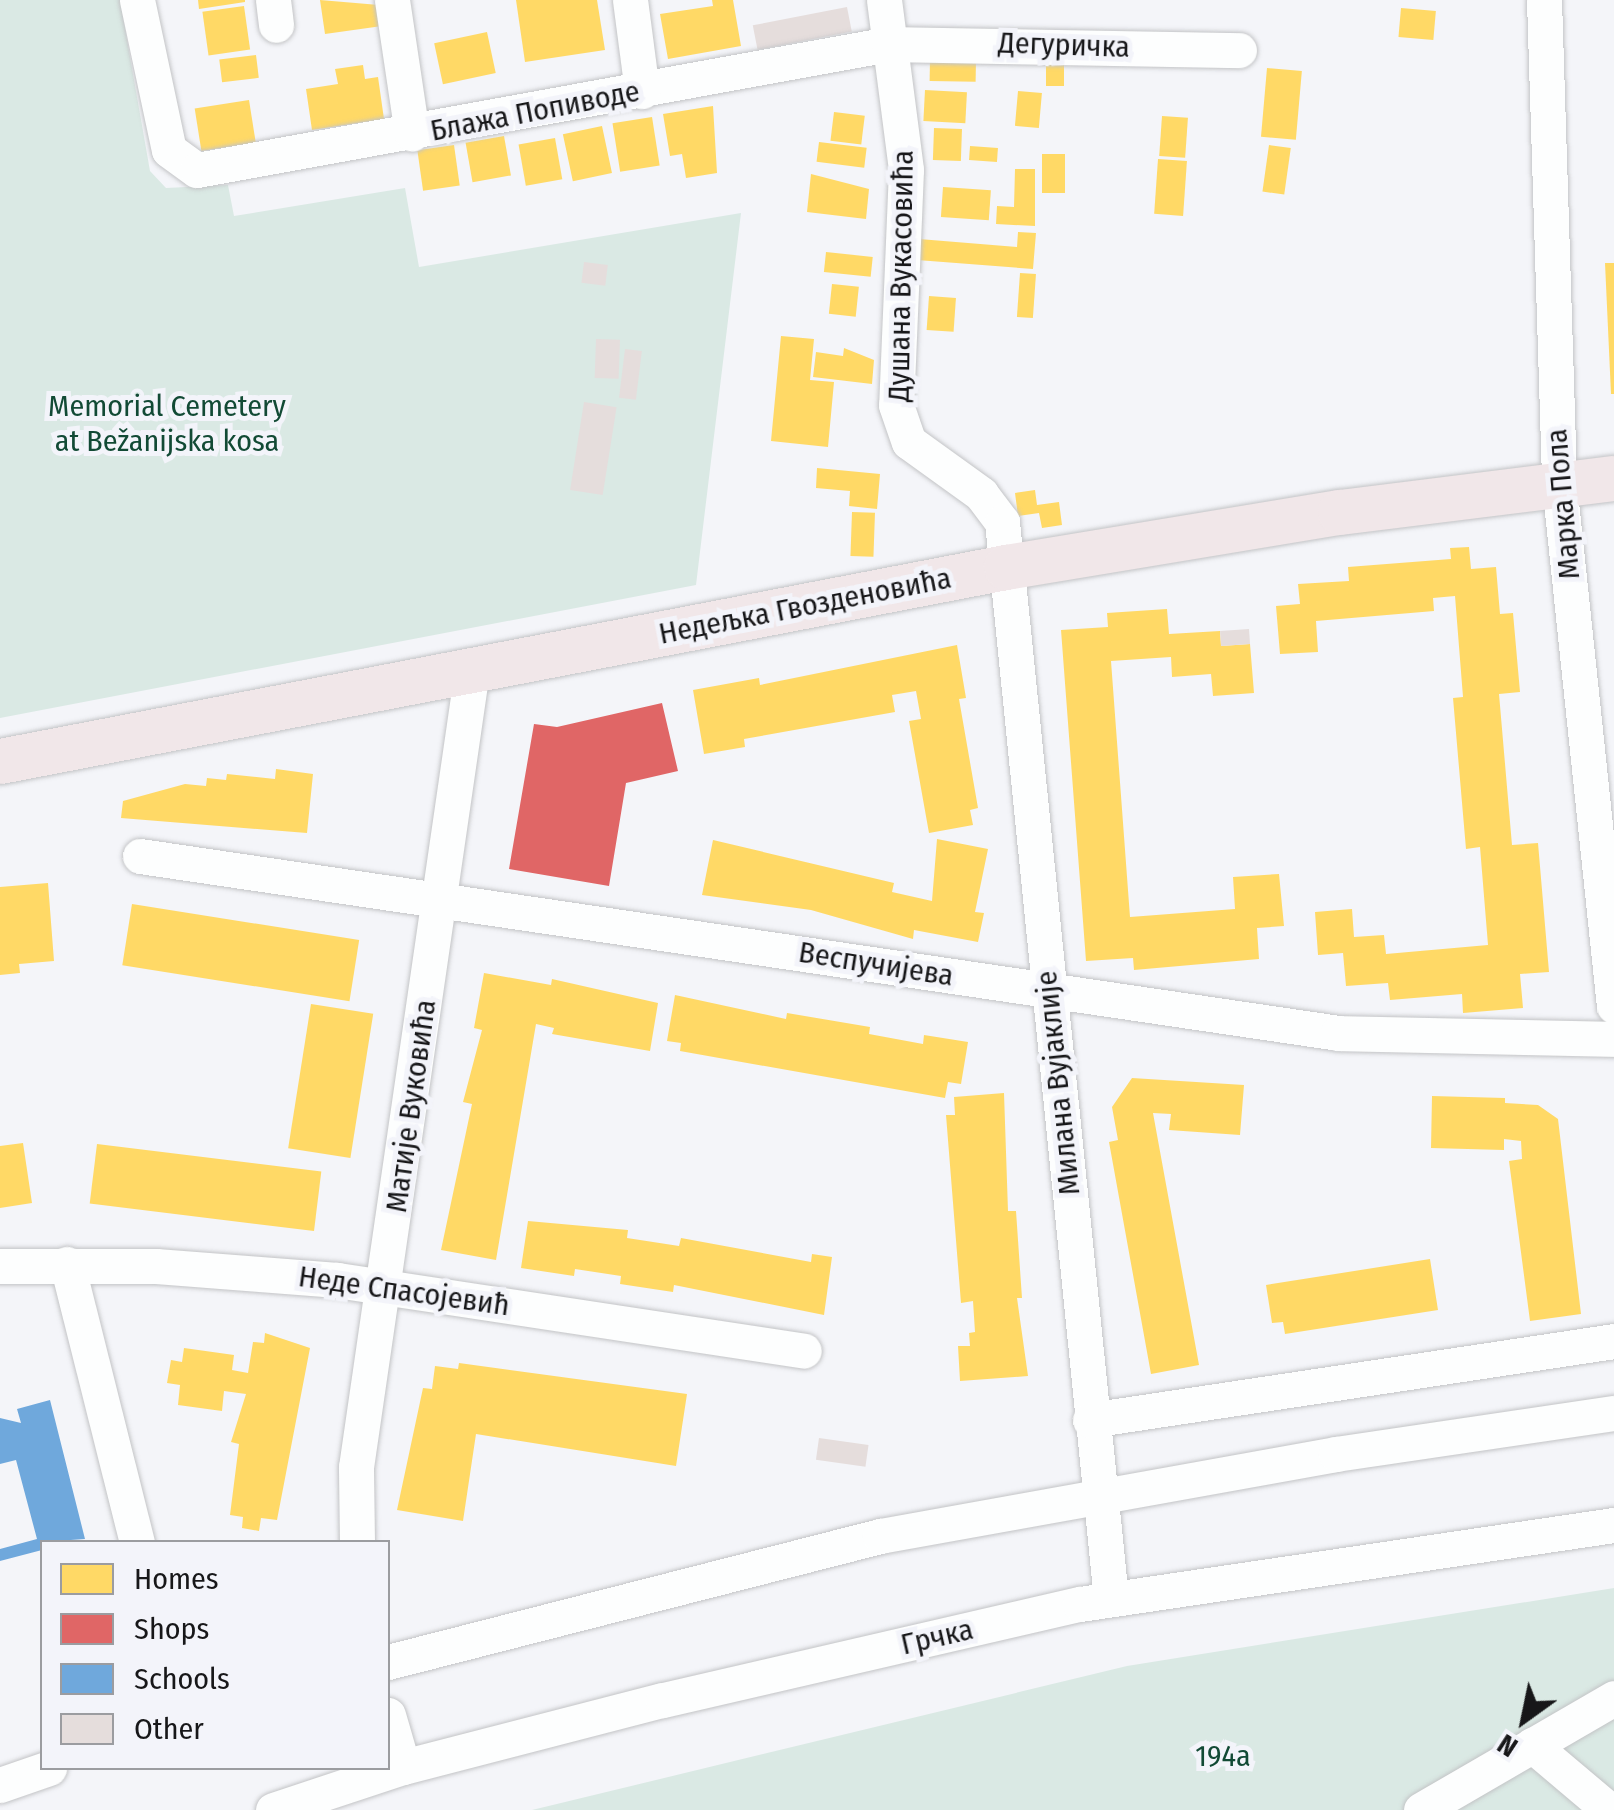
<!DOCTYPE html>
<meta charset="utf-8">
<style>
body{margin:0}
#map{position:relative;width:1614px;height:1810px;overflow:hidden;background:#f4f5f9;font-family:"Fira Sans Condensed",sans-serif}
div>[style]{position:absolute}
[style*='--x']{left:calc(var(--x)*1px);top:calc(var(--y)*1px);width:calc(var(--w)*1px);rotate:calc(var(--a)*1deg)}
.green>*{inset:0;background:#dae9e4}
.homes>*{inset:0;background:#ffd966;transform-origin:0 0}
.shops>*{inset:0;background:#e06666}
.schools>*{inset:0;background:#6fa8dc}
.building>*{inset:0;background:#e5dddc;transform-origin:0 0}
.roads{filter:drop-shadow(0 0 2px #c3c4c6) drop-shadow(0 0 2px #c3c4c6)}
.minor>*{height:35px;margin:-17.5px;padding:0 17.5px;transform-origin:17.5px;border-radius:17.5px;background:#fdfefe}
.major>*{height:45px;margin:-22.5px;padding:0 22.5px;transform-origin:22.5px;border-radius:22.5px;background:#f1e7e9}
span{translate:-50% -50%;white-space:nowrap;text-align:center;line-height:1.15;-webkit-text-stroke:10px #f3f4fa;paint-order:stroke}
.street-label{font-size:30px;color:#171719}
.park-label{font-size:30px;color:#124a35}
.legend{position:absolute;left:40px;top:1540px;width:350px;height:230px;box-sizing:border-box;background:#f3f4fa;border:2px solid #9b9ca0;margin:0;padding:12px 18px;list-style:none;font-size:30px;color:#171719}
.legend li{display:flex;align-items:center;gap:20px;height:50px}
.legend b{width:50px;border:2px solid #9b9ca0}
.north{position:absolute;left:1474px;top:1670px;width:100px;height:100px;-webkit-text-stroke:8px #f3f4fa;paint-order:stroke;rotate:213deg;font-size:28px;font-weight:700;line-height:40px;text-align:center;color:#171719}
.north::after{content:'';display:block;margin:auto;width:35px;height:45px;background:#171719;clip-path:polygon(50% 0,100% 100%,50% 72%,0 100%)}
</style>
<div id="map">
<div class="green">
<div style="clip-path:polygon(0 0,120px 0,150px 171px,166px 188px,228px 185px,234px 216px,405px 188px,419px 267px,741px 213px,696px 585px,0 718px)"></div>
<div style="clip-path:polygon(1614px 1588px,1614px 1810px,532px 1810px,1127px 1666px)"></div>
</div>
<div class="homes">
<div style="clip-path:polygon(198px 0,245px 0,245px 2px,199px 9px)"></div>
<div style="clip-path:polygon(320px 0,379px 5px,382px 26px,325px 34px)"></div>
<div style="clip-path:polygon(516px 0,597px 0,605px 50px,525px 62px)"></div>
<div style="clip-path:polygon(712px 0,733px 0,741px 46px,668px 59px,660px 14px,713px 6px)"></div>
<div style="left:244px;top:6px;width:44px;height:42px;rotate:82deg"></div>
<div style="left:1401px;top:8px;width:35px;height:29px;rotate:5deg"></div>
<div style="left:487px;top:32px;width:42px;height:54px;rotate:78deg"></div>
<div style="left:256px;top:55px;width:23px;height:37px;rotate:83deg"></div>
<div style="left:930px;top:59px;width:46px;height:22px;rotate:1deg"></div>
<div style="left:1046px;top:62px;width:18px;height:24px"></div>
<div style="clip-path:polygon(363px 65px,365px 79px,378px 77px,384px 119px,312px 130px,306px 89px,338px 84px,335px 69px)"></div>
<div style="left:1267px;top:68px;width:35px;height:69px;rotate:5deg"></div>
<div style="left:925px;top:90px;width:42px;height:31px;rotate:3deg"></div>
<div style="left:1018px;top:91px;width:24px;height:35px;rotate:5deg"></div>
<div style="left:249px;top:100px;width:43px;height:55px;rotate:81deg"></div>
<div style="clip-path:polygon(713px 106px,717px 173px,686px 178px,682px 154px,670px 156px,663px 114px)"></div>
<div style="left:834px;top:112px;width:31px;height:29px;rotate:7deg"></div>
<div style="left:1162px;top:116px;width:26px;height:40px;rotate:4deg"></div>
<div style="left:652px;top:117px;width:49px;height:40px;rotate:81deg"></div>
<div style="left:602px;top:126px;width:48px;height:40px;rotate:78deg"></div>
<div style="left:934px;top:128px;width:28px;height:32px;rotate:2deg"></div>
<div style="left:504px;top:136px;width:40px;height:39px;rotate:80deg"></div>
<div style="left:555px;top:138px;width:42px;height:37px;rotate:80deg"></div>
<div style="left:819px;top:142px;width:48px;height:20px;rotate:7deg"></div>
<div style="left:454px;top:145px;width:41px;height:37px;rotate:82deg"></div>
<div style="left:1269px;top:145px;width:22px;height:47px;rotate:8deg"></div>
<div style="left:970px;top:146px;width:28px;height:14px;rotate:4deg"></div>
<div style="left:1042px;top:154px;width:23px;height:39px"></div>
<div style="left:1158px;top:159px;width:29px;height:55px;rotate:4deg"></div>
<div style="clip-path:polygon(1015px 169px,1035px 169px,1035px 226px,996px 224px,997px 206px,1014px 207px)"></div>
<div style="clip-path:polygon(811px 174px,869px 189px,866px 219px,807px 212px)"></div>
<div style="left:943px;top:187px;width:48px;height:30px;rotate:4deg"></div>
<div style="clip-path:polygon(1018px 232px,1036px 233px,1033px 269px,917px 260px,919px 239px,1017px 247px)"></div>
<div style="left:826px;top:252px;width:47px;height:20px;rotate:6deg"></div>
<div style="clip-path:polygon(1605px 263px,1614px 263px,1614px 394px,1611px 394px)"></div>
<div style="left:1020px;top:273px;width:16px;height:44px;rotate:4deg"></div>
<div style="left:832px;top:284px;width:27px;height:30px;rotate:6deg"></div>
<div style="left:929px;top:296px;width:27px;height:34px;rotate:4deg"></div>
<div style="clip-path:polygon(781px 336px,814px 339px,810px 380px,834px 382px,828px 447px,771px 441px)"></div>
<div style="clip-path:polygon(844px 348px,874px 360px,872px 384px,813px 377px,816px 352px,843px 356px)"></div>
<div style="clip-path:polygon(817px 468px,880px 474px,877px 509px,849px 506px,850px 491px,816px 488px)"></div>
<div style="clip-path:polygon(1035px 490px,1037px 505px,1059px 502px,1062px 525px,1042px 528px,1039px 513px,1018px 516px,1015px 493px)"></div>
<div style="left:852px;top:512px;width:23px;height:44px;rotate:2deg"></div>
<div style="clip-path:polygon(1469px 547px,1471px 569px,1496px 567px,1500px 614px,1513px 613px,1520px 692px,1499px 694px,1512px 845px,1538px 843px,1549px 972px,1520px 974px,1523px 1008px,1463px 1013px,1462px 994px,1390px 1000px,1388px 983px,1346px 986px,1343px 953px,1318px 955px,1315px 912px,1352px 909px,1354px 937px,1384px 935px,1386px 954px,1488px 945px,1480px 847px,1466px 849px,1453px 698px,1463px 697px,1455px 596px,1433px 598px,1434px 611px,1316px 621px,1318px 652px,1280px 654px,1276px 606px,1300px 604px,1298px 584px,1349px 581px,1348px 567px,1451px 559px,1450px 548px)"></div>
<div style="clip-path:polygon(1167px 609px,1169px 634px,1220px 631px,1221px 646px,1250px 644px,1254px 693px,1213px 696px,1211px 674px,1172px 677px,1171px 657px,1111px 661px,1130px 917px,1235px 909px,1233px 877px,1279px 874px,1284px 926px,1257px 928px,1259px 959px,1134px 970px,1133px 958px,1086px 961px,1061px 630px,1108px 627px,1107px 613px)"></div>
<div style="clip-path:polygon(957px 645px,966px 698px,959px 699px,978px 808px,970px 810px,973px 825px,929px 833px,909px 721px,921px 719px,916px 691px,892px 695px,895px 712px,744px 739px,745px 747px,704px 754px,693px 690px,759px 678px,760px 685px)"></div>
<div style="clip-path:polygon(276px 769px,313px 774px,307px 833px,121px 818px,123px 801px,185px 784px,206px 786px,207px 778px,226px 780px,227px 774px,275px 779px)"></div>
<div style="clip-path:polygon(937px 839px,988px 849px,975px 912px,984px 913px,978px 942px,914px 930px,913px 939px,811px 910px,702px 895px,713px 840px,894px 883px,892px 892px,932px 901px)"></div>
<div style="clip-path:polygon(48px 883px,54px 961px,19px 964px,20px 973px,0 975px,0 887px)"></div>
<div style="left:132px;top:904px;width:230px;height:62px;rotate:9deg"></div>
<div style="clip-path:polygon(484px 973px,551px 985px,552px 979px,658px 1003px,650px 1051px,552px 1034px,554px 1028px,536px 1024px,496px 1260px,441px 1250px,472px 1104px,463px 1102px,482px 1030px,474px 1028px)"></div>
<div style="clip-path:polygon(675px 995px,786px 1019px,787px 1013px,870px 1027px,869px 1034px,923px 1044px,924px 1035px,968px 1042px,961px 1084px,948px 1082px,945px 1098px,680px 1051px,681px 1043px,667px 1041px)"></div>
<div style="left:311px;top:1004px;width:63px;height:146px;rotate:9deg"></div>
<div style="clip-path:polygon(1132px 1078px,1244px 1085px,1240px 1135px,1169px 1130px,1171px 1114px,1153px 1113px,1199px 1365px,1151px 1374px,1109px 1142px,1118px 1140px,1112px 1107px)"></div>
<div style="clip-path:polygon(1004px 1093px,1008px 1211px,1016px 1211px,1022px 1298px,1017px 1298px,1028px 1376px,960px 1381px,958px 1346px,970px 1346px,969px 1333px,975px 1332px,973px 1301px,961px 1303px,946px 1115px,955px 1115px,954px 1097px)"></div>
<div style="clip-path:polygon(1432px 1096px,1505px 1098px,1505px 1103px,1538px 1105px,1558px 1119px,1581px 1314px,1530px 1321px,1509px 1161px,1522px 1159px,1521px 1141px,1504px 1139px,1504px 1150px,1431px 1148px)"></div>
<div style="clip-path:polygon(23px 1143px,32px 1203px,0 1208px,0 1146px)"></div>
<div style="left:97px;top:1144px;width:226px;height:60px;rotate:7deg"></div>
<div style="clip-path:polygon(528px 1221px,628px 1230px,627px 1238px,679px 1246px,681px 1238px,811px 1262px,812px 1254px,832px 1257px,824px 1315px,674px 1285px,673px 1292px,620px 1284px,621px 1276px,575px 1269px,574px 1276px,521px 1268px)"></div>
<div style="clip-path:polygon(1430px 1259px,1438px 1310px,1285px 1334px,1283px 1322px,1272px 1323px,1266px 1285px)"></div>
<div style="clip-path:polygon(265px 1333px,310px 1348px,277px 1520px,261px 1518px,259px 1531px,242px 1528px,243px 1517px,230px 1515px,239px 1444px,231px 1442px,246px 1394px,224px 1391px,222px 1411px,178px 1405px,180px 1385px,167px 1383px,171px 1360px,182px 1362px,184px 1348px,234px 1355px,232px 1370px,248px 1373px,253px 1342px,264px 1343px)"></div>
<div style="clip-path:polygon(459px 1363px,687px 1394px,676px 1466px,476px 1434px,463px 1521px,397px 1510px,423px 1388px,432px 1389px,435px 1366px,458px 1369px)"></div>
</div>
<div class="shops">
<div style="clip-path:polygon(662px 703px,678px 771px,626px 783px,609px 886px,509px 869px,534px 724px,557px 727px)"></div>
</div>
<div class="schools">
<div style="clip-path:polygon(50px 1400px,85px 1539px,42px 1542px,42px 1550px,0 1561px,0 1549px,37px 1539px,16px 1460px,0 1464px,0 1418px,21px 1423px,17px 1409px)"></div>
</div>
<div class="building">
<div style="left:847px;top:7px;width:25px;height:96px;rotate:79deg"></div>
<div style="left:584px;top:262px;width:24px;height:21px;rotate:7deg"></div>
<div style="left:596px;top:339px;width:24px;height:39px;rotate:2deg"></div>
<div style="left:625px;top:349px;width:17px;height:49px;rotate:7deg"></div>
<div style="left:584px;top:402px;width:33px;height:89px;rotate:9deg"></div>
<div style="left:1249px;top:629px;width:15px;height:29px;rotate:86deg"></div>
<div style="left:819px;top:1438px;width:50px;height:22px;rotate:8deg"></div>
</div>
<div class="roads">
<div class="minor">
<div style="--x:137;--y:0;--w:153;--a:78"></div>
<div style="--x:169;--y:150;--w:34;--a:36"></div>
<div style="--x:197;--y:170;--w:703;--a:-10.32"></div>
<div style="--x:889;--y:44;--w:350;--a:1"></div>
<div style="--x:273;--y:0;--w:25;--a:83"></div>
<div style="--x:392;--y:0;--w:135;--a:81.5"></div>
<div style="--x:630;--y:0;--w:92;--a:82.5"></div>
<div style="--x:884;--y:0;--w:171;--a:82.6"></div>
<div style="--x:906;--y:170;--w:235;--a:92.4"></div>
<div style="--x:896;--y:405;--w:39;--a:71"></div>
<div style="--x:909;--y:442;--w:89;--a:35.8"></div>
<div style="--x:981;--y:494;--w:35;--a:53"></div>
<div style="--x:1002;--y:522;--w:1082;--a:84.22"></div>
<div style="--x:1544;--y:0;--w:483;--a:88.2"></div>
<div style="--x:1559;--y:483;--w:526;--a:84"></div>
<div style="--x:140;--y:856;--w:1211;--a:8.4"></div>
<div style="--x:1338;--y:1033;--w:276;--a:1.2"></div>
<div style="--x:67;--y:1264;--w:287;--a:75.9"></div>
<div style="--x:0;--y:1266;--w:156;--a:0"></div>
<div style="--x:156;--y:1266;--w:182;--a:4.4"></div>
<div style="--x:337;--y:1280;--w:472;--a:8.6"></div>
<div style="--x:1090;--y:1420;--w:530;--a:-8.57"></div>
<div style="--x:357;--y:1542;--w:75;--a:-90.8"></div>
<div style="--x:356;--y:1467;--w:805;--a:-81.72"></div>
<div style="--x:388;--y:1662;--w:508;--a:-14.36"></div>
<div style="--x:880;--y:1536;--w:463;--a:-10.2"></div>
<div style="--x:1336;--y:1454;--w:281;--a:-8.4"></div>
<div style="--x:388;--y:1715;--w:54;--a:73.9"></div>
<div style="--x:1532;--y:1745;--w:101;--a:40.2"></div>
<div style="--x:0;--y:1785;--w:52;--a:-19.1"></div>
<div style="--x:273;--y:1810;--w:137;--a:-18.3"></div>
<div style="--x:403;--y:1767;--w:268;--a:-14.5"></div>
<div style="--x:663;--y:1700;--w:428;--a:-13"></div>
<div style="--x:1080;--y:1604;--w:540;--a:-8.42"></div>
<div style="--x:1421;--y:1810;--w:223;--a:-30.1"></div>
</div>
<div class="major">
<div style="--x:0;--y:761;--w:1025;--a:-10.92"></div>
<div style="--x:1006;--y:567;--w:338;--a:-9.4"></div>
<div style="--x:1340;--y:512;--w:276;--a:-7.1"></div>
</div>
</div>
<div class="street-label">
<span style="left:1064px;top:45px;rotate:2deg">Дегуричка</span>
<span style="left:535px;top:111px;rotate:-11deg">Блажа Попиводе</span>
<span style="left:901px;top:276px;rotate:-89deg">Душана Вукасовића</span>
<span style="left:1563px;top:504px;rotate:-95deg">Марка Пола</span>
<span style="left:805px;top:606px;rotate:-11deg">Недељка Гвозденовића</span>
<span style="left:876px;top:964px;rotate:9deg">Веспучијева</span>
<span style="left:1058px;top:1083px;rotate:-96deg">Милана Вујаклије</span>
<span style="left:411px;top:1106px;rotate:-82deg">Матије Вуковића</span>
<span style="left:404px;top:1291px;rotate:8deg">Неде Спасојевић</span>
<span style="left:937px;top:1637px;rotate:-13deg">Грчка</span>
</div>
<div class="park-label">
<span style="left:167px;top:423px">Memorial Cemetery<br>at Bežanijska kosa</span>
<span style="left:1223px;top:1756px">194a</span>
</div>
<ul class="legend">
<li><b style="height:28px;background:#ffd966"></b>Homes</li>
<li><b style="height:28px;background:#e06666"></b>Shops</li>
<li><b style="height:28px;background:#6fa8dc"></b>Schools</li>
<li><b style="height:28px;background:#e5dddc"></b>Other</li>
</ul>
<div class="north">N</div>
</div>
